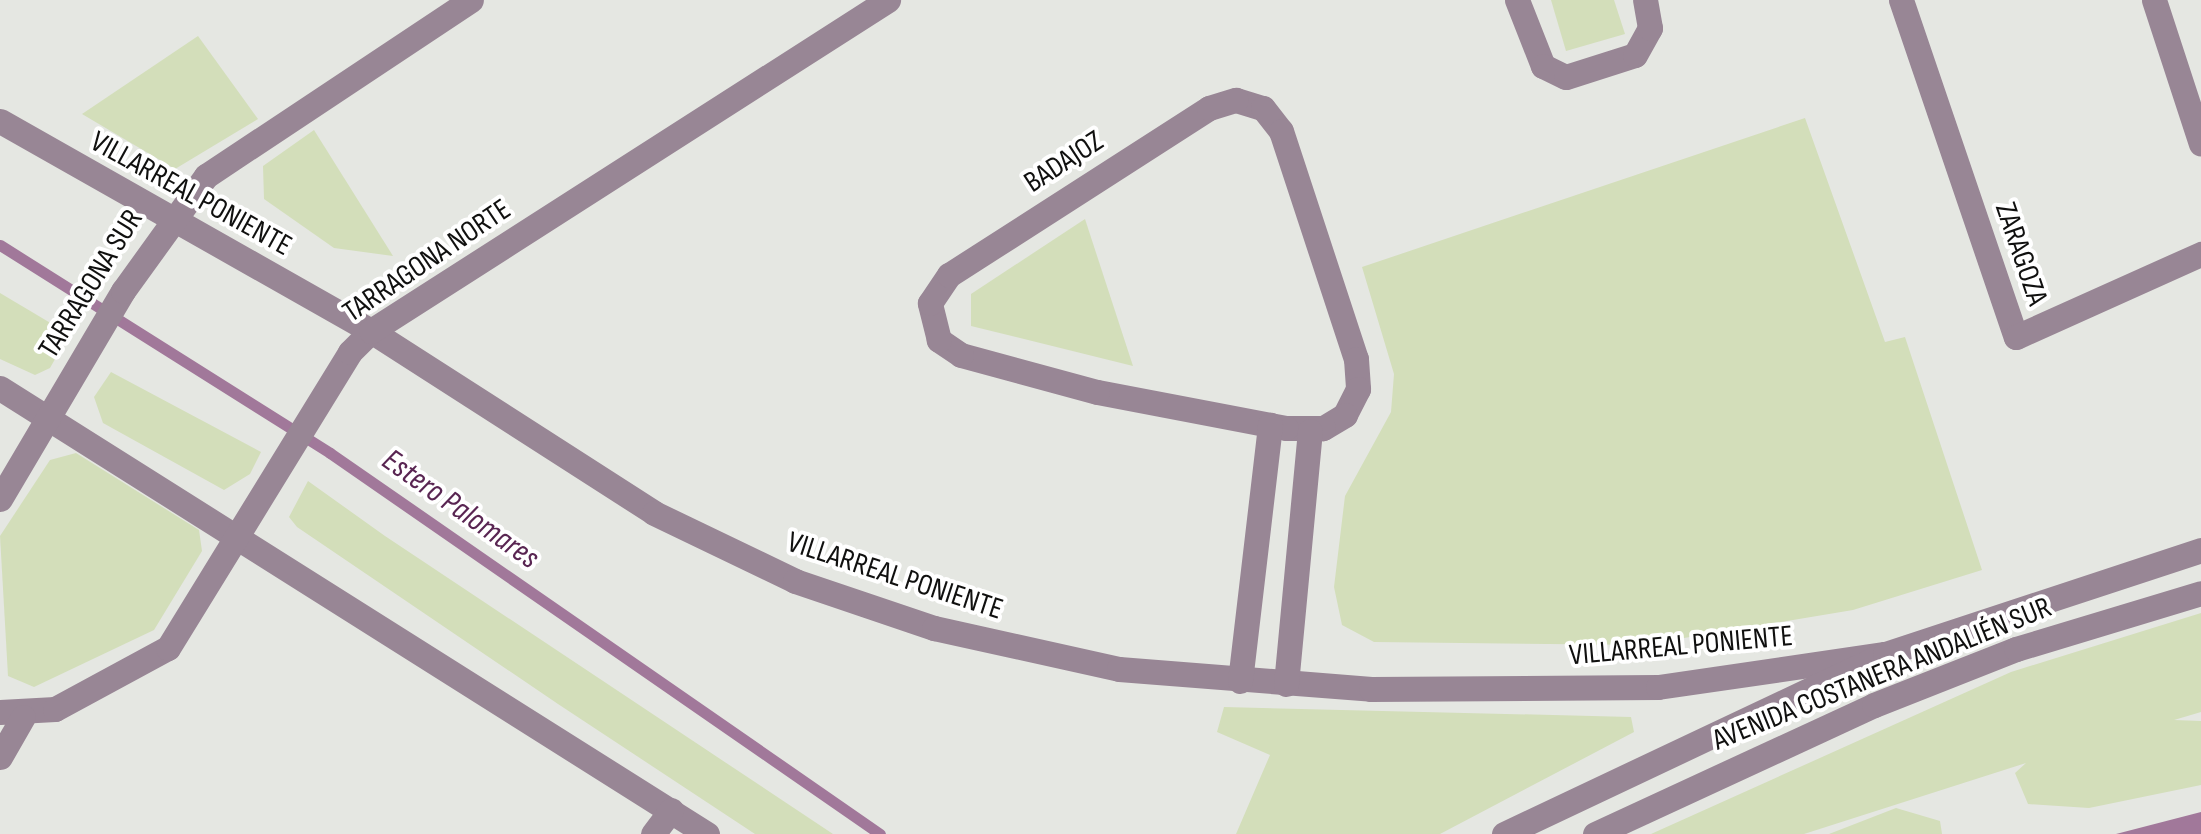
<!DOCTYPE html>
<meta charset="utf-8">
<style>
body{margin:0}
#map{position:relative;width:2201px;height:834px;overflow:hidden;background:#e5e7e2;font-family:"Sofia Sans Condensed",sans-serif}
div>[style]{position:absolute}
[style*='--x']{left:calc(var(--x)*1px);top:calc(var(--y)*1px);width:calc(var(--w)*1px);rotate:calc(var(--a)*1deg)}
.green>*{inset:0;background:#d3deba}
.water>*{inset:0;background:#a1789a}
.stream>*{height:11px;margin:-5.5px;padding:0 5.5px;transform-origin:5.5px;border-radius:5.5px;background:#a1789a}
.minor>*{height:25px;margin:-12.5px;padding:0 12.5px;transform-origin:12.5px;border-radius:12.5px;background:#988695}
span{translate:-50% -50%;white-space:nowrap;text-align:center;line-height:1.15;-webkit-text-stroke:8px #fff;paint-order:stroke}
.street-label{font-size:30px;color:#10100f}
.water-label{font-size:32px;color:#592552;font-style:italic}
</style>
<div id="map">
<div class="green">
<div style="clip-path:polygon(1551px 0,1614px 0,1625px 34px,1566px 51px)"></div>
<div style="clip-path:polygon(198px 36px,258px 119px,175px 169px,82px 114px)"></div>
<div style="clip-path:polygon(1805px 118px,1885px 342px,1905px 337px,1982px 570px,1853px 610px,1642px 645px,1374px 642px,1342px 625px,1334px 587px,1345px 496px,1391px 412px,1394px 374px,1362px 267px)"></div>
<div style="clip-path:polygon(314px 130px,393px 256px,334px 248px,264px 199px,263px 166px)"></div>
<div style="clip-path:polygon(1085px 219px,1133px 366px,971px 326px,971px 294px)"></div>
<div style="clip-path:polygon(0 293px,69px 334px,50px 368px,35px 375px,0 359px)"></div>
<div style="clip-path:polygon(111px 372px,261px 452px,250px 474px,224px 490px,103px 423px,94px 397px)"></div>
<div style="clip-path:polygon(76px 453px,199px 530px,202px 551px,154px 630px,34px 687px,8px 676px,0 536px,50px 460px)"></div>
<div style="clip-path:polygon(308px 481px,385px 536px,833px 834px,755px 834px,558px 704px,297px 527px,289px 517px)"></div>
<div style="clip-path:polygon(2201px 613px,2201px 712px,2174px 720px,2201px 721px,2201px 785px,2089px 808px,2028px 804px,2015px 773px,2026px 763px,1804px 834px,1651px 834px,2011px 672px)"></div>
<div style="clip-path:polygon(1224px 707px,1631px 717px,1634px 732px,1440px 834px,1236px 834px,1270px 755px,1217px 732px)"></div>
<div style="clip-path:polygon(1896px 808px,1940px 821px,1942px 834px,1829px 834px)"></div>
</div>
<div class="water">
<div style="clip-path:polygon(2201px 812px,2201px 834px,2116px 834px)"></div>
</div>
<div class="stream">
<div style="--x:0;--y:245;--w:390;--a:32.2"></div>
<div style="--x:330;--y:453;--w:669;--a:34.71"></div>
</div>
<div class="minor">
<div style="--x:1517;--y:0;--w:71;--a:68.5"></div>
<div style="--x:1543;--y:66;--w:25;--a:26"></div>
<div style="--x:1566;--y:77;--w:72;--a:-17.7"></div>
<div style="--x:1635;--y:55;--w:31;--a:-61"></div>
<div style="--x:1650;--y:28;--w:28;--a:-100"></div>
<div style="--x:1901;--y:0;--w:356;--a:71.2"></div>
<div style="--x:2016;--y:337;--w:203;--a:-24.2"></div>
<div style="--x:2154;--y:0;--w:151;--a:71.9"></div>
<div style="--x:1236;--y:100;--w:28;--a:17"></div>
<div style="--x:1263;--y:108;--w:29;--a:52"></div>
<div style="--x:1281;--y:131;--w:240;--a:71.8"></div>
<div style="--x:1356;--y:359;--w:30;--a:86"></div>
<div style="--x:1358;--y:389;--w:29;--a:117"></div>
<div style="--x:1345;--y:415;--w:26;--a:149"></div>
<div style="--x:1323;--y:428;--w:37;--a:180"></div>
<div style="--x:1286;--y:428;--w:192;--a:-169.2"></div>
<div style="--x:1097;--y:392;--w:141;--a:-164.8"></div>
<div style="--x:961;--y:355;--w:27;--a:-146"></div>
<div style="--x:939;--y:340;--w:38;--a:-104"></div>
<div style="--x:930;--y:303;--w:34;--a:-56"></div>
<div style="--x:949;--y:275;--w:309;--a:-32.7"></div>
<div style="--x:1209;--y:108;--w:28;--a:-17"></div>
<div style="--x:0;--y:121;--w:426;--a:29.5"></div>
<div style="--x:371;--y:331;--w:336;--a:32.7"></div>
<div style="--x:654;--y:513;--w:157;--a:25.7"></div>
<div style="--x:795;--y:581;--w:147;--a:18.7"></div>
<div style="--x:934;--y:628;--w:189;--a:12.5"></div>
<div style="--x:1119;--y:669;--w:253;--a:4.5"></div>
<div style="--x:1371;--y:689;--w:287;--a:-0.4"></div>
<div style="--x:1658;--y:687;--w:229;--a:-8.3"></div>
<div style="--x:0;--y:388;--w:836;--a:32.25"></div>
<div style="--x:0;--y:499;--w:242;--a:-59.4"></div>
<div style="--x:123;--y:291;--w:142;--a:-54.2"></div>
<div style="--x:206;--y:176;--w:318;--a:-33.6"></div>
<div style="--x:1240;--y:681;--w:258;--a:-83.3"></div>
<div style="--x:1286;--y:684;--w:254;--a:-84.6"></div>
<div style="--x:0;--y:712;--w:55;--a:-3.1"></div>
<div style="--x:55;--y:709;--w:128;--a:-28.4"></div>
<div style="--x:168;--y:648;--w:347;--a:-58.4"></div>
<div style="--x:350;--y:352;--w:30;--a:-45"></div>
<div style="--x:371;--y:331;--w:614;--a:-32.63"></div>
<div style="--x:0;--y:757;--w:46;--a:-60.1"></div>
<div style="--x:653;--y:834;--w:30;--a:-53"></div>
<div style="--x:1504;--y:834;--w:421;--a:-25.3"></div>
<div style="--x:1885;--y:654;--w:333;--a:-18.2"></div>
<div style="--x:1595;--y:834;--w:307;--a:-24.8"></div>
<div style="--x:1874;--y:705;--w:153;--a:-21.5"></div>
<div style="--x:2016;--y:649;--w:193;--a:-16.8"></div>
</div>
<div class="street-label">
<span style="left:1064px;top:162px;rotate:-33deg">BADAJOZ</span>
<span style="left:191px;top:194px;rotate:29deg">VILLARREAL PONIENTE</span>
<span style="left:2021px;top:254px;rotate:71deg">ZARAGOZA</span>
<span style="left:427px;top:261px;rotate:-34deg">TARRAGONA NORTE</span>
<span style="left:91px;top:284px;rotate:-58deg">TARRAGONA SUR</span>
<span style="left:895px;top:576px;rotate:18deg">VILLARREAL PONIENTE</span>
<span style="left:1681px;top:646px;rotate:-5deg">VILLARREAL PONIENTE</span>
<span style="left:1882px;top:674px;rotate:-22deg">AVENIDA COSTANERA ANDALIÉN SUR</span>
</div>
<div class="water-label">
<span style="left:460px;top:510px;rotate:35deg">Estero Palomares</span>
</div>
</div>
